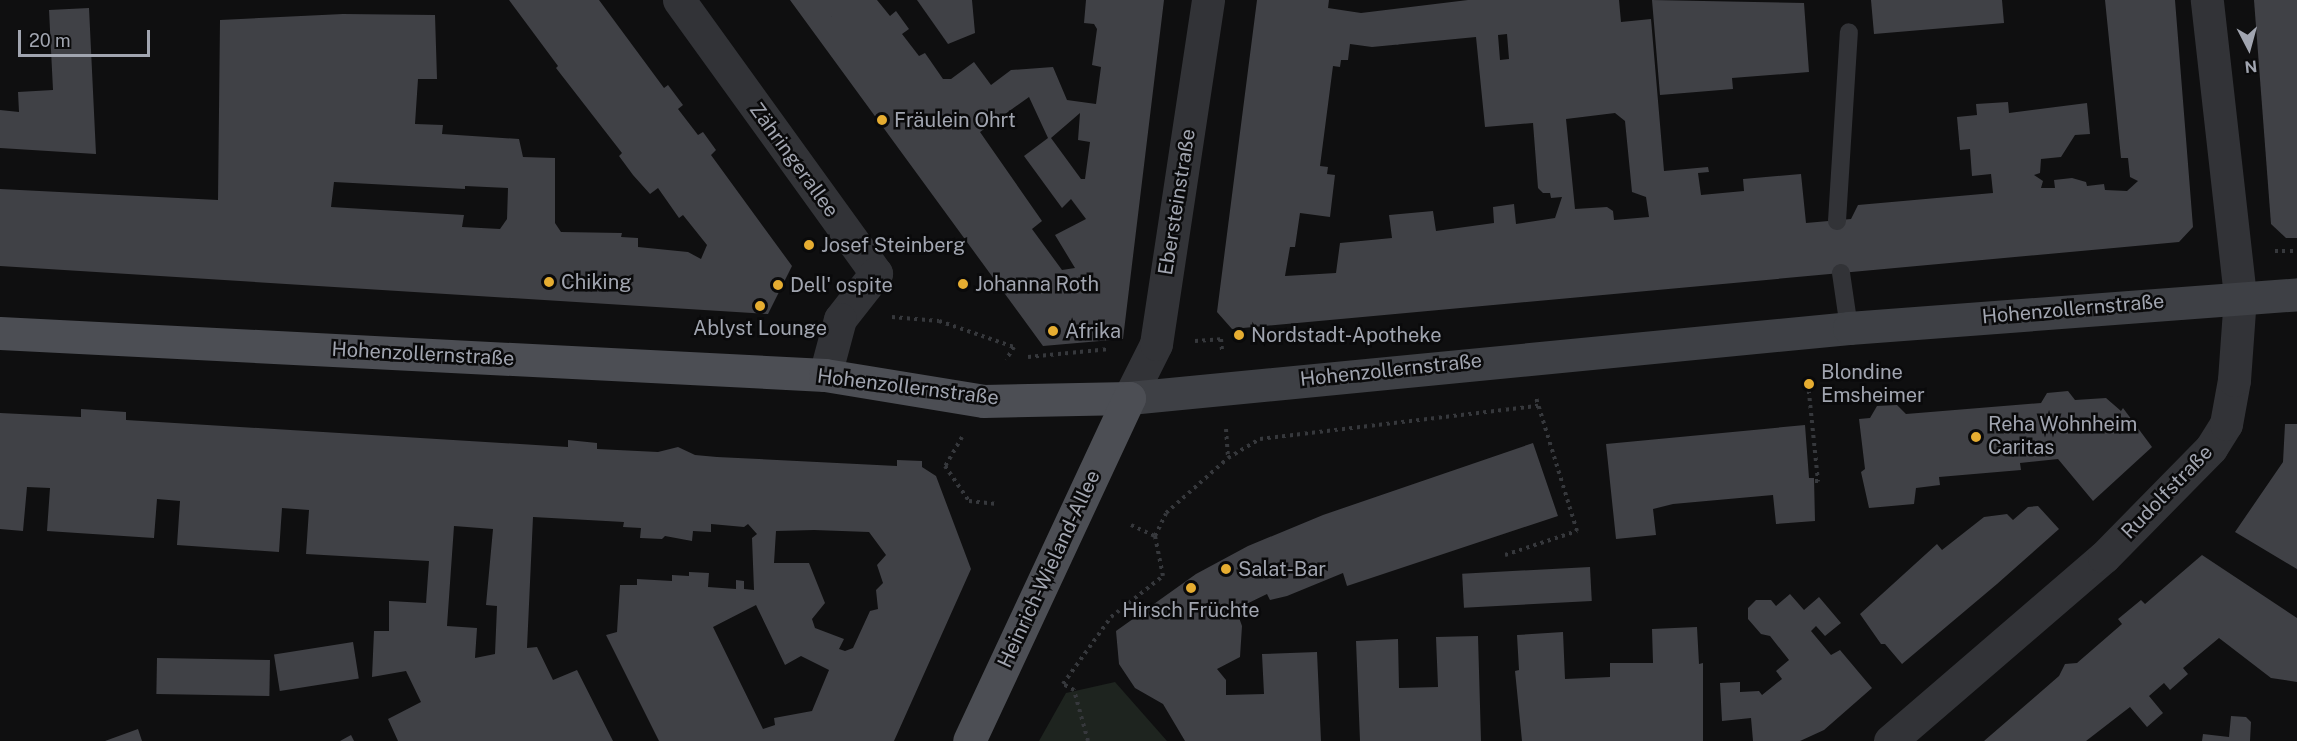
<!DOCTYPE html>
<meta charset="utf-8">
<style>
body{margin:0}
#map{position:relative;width:2297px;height:741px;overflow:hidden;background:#0f0f10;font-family:"Public Sans",sans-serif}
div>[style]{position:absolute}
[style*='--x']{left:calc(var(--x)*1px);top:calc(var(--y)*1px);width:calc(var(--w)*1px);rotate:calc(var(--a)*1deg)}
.green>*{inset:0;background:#1e241f}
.building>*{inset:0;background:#404146;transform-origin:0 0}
.path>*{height:4px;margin-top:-2px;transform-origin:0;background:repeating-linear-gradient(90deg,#36383c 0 3px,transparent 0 7.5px)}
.service>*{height:18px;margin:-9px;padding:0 9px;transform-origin:9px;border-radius:9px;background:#323337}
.minor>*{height:33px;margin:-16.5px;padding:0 16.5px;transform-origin:16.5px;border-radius:16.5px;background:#323337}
.secondary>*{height:33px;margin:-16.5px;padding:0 16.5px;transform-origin:16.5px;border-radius:16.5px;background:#3e4045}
.primary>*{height:33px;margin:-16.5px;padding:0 16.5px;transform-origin:16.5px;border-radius:16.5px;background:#4c4e54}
.dots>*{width:16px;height:16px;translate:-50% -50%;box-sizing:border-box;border:3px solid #0a0a0b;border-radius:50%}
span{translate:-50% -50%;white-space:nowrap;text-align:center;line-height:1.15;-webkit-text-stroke:5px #0a0a0b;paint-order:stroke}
.poi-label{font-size:20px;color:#a1a5b0}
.left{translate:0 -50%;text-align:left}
.street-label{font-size:20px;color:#a1a5b0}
.north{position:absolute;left:2219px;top:18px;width:60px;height:60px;-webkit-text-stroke:4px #0a0a0b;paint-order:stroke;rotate:174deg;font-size:16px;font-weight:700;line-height:24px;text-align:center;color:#a1a5b0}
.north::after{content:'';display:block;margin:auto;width:21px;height:27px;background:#a1a5b0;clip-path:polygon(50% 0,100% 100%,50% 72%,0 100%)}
.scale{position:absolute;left:18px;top:30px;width:132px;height:27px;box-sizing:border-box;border:3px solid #a1a5b0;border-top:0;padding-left:8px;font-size:18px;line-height:21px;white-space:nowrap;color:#a1a5b0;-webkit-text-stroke:4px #0a0a0b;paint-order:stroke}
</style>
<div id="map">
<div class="green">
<div style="clip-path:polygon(1115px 682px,1167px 741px,1039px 741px,1066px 693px)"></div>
</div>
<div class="building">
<div style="clip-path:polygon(evenodd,509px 0,599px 0,664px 88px,668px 85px,683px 105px,678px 109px,698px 135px,703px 132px,716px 150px,711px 155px,792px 266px,768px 314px,0 266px,0 189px,218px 200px,220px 20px,343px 14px,435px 15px,437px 79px,418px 79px,415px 124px,443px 125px,442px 134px,519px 139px,523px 157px,555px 158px,555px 223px,561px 232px,622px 233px,621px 237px,638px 238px,638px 247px,688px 252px,701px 259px,707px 245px,683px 215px,679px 218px,658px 188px,650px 194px,633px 175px,619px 156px,622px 153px,556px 68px,558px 66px,509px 0,334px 182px,465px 189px,465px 186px,508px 188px,507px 219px,500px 229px,462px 227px,464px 215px,331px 207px,334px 182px)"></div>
<div style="clip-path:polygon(evenodd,790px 0,877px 0,890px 16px,896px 11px,909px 29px,902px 34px,919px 56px,925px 53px,943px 79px,951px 79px,974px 62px,991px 85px,1011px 70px,1053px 67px,1067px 100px,1096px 104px,1101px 67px,1092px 65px,1097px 29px,1094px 24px,1084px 23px,1086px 0,1164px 0,1123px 339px,1043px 346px,790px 0,1029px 97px,1048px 138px,1024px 156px,1062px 208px,1071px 199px,1086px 219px,1055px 235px,1075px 268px,1062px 270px,1032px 229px,1042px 221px,980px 132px,1029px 97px,790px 0,1080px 113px,1078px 140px,1090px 142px,1085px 179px,1081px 179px,1051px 138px,1080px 113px)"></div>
<div style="clip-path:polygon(917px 0,972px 0,975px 33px,948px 44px)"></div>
<div style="clip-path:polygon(evenodd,1257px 0,1329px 0,1328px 8px,1361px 13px,1468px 0,1619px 0,1621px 22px,1651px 19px,1664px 171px,1708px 167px,1709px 172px,1698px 173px,1701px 195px,1744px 191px,1743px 179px,1801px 174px,1806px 223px,1851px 219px,1858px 205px,1993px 193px,1991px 174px,1972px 176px,1970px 149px,1960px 150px,1957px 117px,1977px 115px,1976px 104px,2008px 102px,2009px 113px,2087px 103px,2090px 134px,2075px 135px,2061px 157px,2041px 159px,2040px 173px,2034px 175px,2043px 181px,2041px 188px,2055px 188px,2054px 180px,2072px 178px,2086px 182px,2087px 186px,2104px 184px,2105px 190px,2127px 191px,2138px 181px,2130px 177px,2128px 158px,2121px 158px,2105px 0,2175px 0,2193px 227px,2179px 242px,1232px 329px,1217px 312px,1257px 0,1507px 34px,1509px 59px,1500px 60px,1498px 35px,1507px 34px,1257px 0,1476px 37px,1485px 127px,1533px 123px,1538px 188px,1543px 193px,1550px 193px,1551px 198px,1562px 197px,1555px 218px,1516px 224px,1514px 204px,1493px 207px,1494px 223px,1436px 231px,1433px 211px,1389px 215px,1392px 238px,1340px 243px,1336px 273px,1285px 276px,1290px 247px,1295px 247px,1300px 213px,1330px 217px,1335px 175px,1327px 174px,1328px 167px,1320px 166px,1333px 66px,1340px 67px,1341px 60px,1348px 60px,1350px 44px,1372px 47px,1476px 37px,1257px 0,1615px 113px,1625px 121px,1632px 192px,1646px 197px,1649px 217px,1614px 220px,1613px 211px,1607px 207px,1575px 209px,1566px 119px,1615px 113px)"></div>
<div style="clip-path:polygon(1652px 0,1804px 3px,1809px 72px,1732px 78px,1733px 89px,1660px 95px)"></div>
<div style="clip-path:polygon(1871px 0,2002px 0,2004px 23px,1874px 34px)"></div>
<div style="clip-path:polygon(2254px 0,2297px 0,2297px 238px,2286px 238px,2271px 224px)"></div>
<div style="clip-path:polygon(89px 8px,96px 154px,0 148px,0 110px,19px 112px,18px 92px,53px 90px,49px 10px)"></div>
<div style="clip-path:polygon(2068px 391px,2075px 400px,2106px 398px,2121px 411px,2123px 408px,2152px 447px,2093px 501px,2058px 459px,2020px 463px,2021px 470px,1939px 477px,1940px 485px,1916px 488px,1914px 504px,1869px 508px,1861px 472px,1865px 469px,1859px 419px,1870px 418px,1877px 406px,1897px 405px,1906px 414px,2041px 403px,2047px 393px)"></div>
<div style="clip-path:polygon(evenodd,81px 409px,126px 412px,126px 420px,568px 447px,568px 440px,597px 443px,597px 449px,658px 452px,678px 447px,695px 455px,717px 457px,897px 466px,897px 460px,922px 461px,922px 467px,936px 476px,971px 569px,894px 741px,659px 741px,606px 635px,617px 632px,620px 585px,637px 585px,637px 579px,672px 581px,672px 575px,689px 576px,689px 572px,709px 573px,708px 587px,736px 589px,736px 580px,744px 581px,744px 589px,754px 590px,752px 538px,757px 534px,748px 524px,744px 527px,711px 524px,711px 532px,693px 531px,692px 541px,665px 536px,662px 539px,640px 538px,641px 528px,623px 527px,624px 522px,533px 517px,527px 648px,537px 647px,553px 680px,577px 670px,613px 741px,398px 741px,388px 719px,421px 702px,406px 671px,372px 677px,374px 631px,389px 631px,389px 601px,426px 603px,429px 561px,306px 554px,309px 510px,282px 508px,279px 552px,177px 545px,180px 501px,157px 499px,154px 538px,47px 531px,50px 488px,27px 487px,23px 531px,0 529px,0 413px,81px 417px,81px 409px,454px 526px,493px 529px,486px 605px,497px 606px,495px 654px,475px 658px,477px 628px,447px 626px,454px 526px,81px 409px,814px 530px,869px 532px,886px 555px,877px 565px,883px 583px,876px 590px,878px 609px,870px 611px,853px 648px,845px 651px,839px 649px,844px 639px,815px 628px,812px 619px,825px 603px,809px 563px,774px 563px,776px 531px,814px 530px,81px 409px,756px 605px,785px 665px,801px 656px,829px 670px,812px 711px,774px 718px,775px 725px,763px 729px,713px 627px,756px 605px)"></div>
<div style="clip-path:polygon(2285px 424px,2297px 424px,2297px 569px,2235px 532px,2283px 462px)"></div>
<div style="clip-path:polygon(1805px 425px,1809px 478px,1814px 478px,1815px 521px,1776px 524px,1773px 495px,1673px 504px,1653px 509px,1656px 535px,1616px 539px,1606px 444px)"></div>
<div style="clip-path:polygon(1533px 443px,1558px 516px,1347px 586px,1343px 573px,1287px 596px,1270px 600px,1267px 594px,1236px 609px,1242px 626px,1240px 657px,1217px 669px,1226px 680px,1226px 695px,1264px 694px,1262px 654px,1317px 652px,1321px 741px,1185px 741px,1163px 704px,1135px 688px,1119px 664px,1116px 631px,1196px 574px,1248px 546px,1323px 515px)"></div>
<div style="clip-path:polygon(2038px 506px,2059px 529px,1997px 584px,1902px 664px,1885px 644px,1881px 644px,1860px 614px,1937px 544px,1942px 550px,1984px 517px,2007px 514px,2013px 520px,2028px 507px)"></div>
<div style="clip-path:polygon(2202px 555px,2297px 618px,2297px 682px,2271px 678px,2219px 638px,2183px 668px,2188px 674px,2170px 690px,2164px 683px,2149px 696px,2163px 713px,2147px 727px,2130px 707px,2086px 741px,1984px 741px,2059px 676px,2065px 664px,2077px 663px,2122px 624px,2118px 619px,2141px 600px,2145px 604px)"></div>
<div style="left:1590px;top:567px;width:34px;height:128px;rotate:87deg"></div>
<div style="clip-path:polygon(1790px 594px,1804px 610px,1819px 597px,1841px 623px,1825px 636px,1816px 626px,1811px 631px,1831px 655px,1840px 650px,1872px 688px,1824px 730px,1800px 741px,1753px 741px,1751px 718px,1722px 721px,1720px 683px,1740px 682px,1740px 692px,1759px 691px,1762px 695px,1782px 679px,1776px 671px,1789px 660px,1770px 636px,1761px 634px,1748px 619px,1748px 608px,1756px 600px,1771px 600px,1776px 606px)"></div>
<div style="clip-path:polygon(1697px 627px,1699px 664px,1703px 663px,1703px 741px,1522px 741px,1515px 671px,1519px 670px,1517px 635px,1563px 632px,1565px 679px,1610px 677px,1610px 663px,1653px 663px,1652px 629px)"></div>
<div style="clip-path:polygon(1478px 636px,1481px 741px,1360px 741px,1356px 641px,1398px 639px,1399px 688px,1438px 687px,1436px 637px)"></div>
<div style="left:353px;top:642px;width:37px;height:80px;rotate:81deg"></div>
<div style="left:157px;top:658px;width:113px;height:36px;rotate:1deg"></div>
<div style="clip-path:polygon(2231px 716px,2246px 717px,2251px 722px,2250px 741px,2202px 741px,2203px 734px,2229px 737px)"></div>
<div style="clip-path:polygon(138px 729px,142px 741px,105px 741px)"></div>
<div style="clip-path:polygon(351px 735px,354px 741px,340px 741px)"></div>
</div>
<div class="path">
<div style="--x:2275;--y:251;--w:19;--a:0"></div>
<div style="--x:892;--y:317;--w:47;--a:4.9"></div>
<div style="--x:939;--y:321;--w:79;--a:19.1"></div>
<div style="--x:1014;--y:347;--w:15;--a:122"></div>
<div style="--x:1195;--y:341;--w:26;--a:-4"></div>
<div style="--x:1221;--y:339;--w:11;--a:85"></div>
<div style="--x:1028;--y:357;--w:82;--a:-5.6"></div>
<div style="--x:1808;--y:383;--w:99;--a:84.2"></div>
<div style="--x:1818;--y:481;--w:5;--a:180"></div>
<div style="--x:1226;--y:429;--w:29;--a:86"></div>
<div style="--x:962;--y:437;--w:34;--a:120"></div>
<div style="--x:945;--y:466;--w:42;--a:55.6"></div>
<div style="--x:969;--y:501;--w:28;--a:6"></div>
<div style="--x:1131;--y:525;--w:26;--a:25"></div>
<div style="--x:1505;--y:555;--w:76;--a:-18.4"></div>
<div style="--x:1577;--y:531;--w:139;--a:-107.1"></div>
<div style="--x:1088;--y:741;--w:53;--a:-105.4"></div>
<div style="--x:1074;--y:690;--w:13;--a:-151"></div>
<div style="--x:1063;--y:684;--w:82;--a:-54.4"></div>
<div style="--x:1111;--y:617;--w:66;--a:-38.3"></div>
<div style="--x:1163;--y:576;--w:41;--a:-101.3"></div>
<div style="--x:1155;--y:536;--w:25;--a:-64"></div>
<div style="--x:1166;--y:513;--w:83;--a:-41.6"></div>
<div style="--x:1228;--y:458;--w:37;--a:-31"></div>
<div style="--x:1260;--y:439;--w:280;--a:-6.8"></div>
</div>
<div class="service">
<div style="--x:1837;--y:221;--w:189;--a:-86.4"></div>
<div style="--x:1841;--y:273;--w:56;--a:81.7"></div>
</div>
<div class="minor">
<div style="--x:679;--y:0;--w:337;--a:54.2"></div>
<div style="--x:876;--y:273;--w:58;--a:128"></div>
<div style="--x:840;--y:319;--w:58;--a:105"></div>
<div style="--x:1129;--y:398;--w:60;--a:-63.4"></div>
<div style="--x:1156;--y:344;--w:348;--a:-81.4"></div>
<div style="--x:1890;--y:741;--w:282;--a:-40.7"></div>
<div style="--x:2104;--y:557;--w:153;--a:-45.5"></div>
<div style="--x:2211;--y:448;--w:28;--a:-58"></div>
<div style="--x:2226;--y:424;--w:45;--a:-79.7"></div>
<div style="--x:2234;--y:380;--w:84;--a:-85.9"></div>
<div style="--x:2240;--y:296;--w:298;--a:-96.4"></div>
</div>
<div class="secondary">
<div style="--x:1129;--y:398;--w:723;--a:-5.55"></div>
<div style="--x:1849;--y:328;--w:449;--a:-4.3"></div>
</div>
<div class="primary">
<div style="--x:0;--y:333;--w:826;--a:2.91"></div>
<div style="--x:825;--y:375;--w:160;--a:9.3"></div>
<div style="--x:983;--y:401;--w:146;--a:-1.2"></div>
<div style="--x:1129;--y:398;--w:378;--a:115"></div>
</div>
<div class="dots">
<div style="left:882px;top:120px;background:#e6ad31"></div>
<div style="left:809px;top:245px;background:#e6ad31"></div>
<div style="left:549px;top:282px;background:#e6ad31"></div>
<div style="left:963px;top:284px;background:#e6ad31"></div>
<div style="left:778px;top:285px;background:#e6ad31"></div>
<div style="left:760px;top:306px;background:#e6ad31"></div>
<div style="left:1053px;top:331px;background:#e6ad31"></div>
<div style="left:1239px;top:335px;background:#e6ad31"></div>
<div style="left:1809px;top:384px;background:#e6ad31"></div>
<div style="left:1976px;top:437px;background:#e6ad31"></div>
<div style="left:1226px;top:569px;background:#e6ad31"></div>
<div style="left:1191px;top:588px;background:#e6ad31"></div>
</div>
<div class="poi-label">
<span class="left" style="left:894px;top:120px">Fräulein Ohrt</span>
<span class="left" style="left:821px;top:245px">Josef Steinberg</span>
<span class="left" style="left:561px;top:282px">Chiking</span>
<span class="left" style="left:975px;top:284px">Johanna Roth</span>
<span class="left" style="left:790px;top:285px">Dell' ospite</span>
<span style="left:760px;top:328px">Ablyst Lounge</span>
<span class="left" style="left:1065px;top:331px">Afrika</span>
<span class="left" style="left:1251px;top:335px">Nordstadt-Apotheke</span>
<span class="left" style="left:1821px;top:384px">Blondine<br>Emsheimer</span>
<span class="left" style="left:1988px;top:436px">Reha Wohnheim<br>Caritas</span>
<span class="left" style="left:1238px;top:569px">Salat-Bar</span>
<span style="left:1191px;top:610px">Hirsch Früchte</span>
</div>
<div class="street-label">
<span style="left:794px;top:160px;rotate:54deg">Zähringerallee</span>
<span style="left:1177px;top:202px;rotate:-81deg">Ebersteinstraße</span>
<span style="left:2073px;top:309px;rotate:-5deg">Hohenzollernstraße</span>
<span style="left:423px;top:354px;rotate:3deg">Hohenzollernstraße</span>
<span style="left:1391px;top:370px;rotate:-6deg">Hohenzollernstraße</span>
<span style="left:908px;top:387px;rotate:7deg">Hohenzollernstraße</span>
<span style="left:2167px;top:492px;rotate:-46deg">Rudolfstraße</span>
<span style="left:1049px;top:569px;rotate:-65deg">Heinrich-Wieland-Allee</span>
</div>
<div class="north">N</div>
<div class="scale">20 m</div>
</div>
